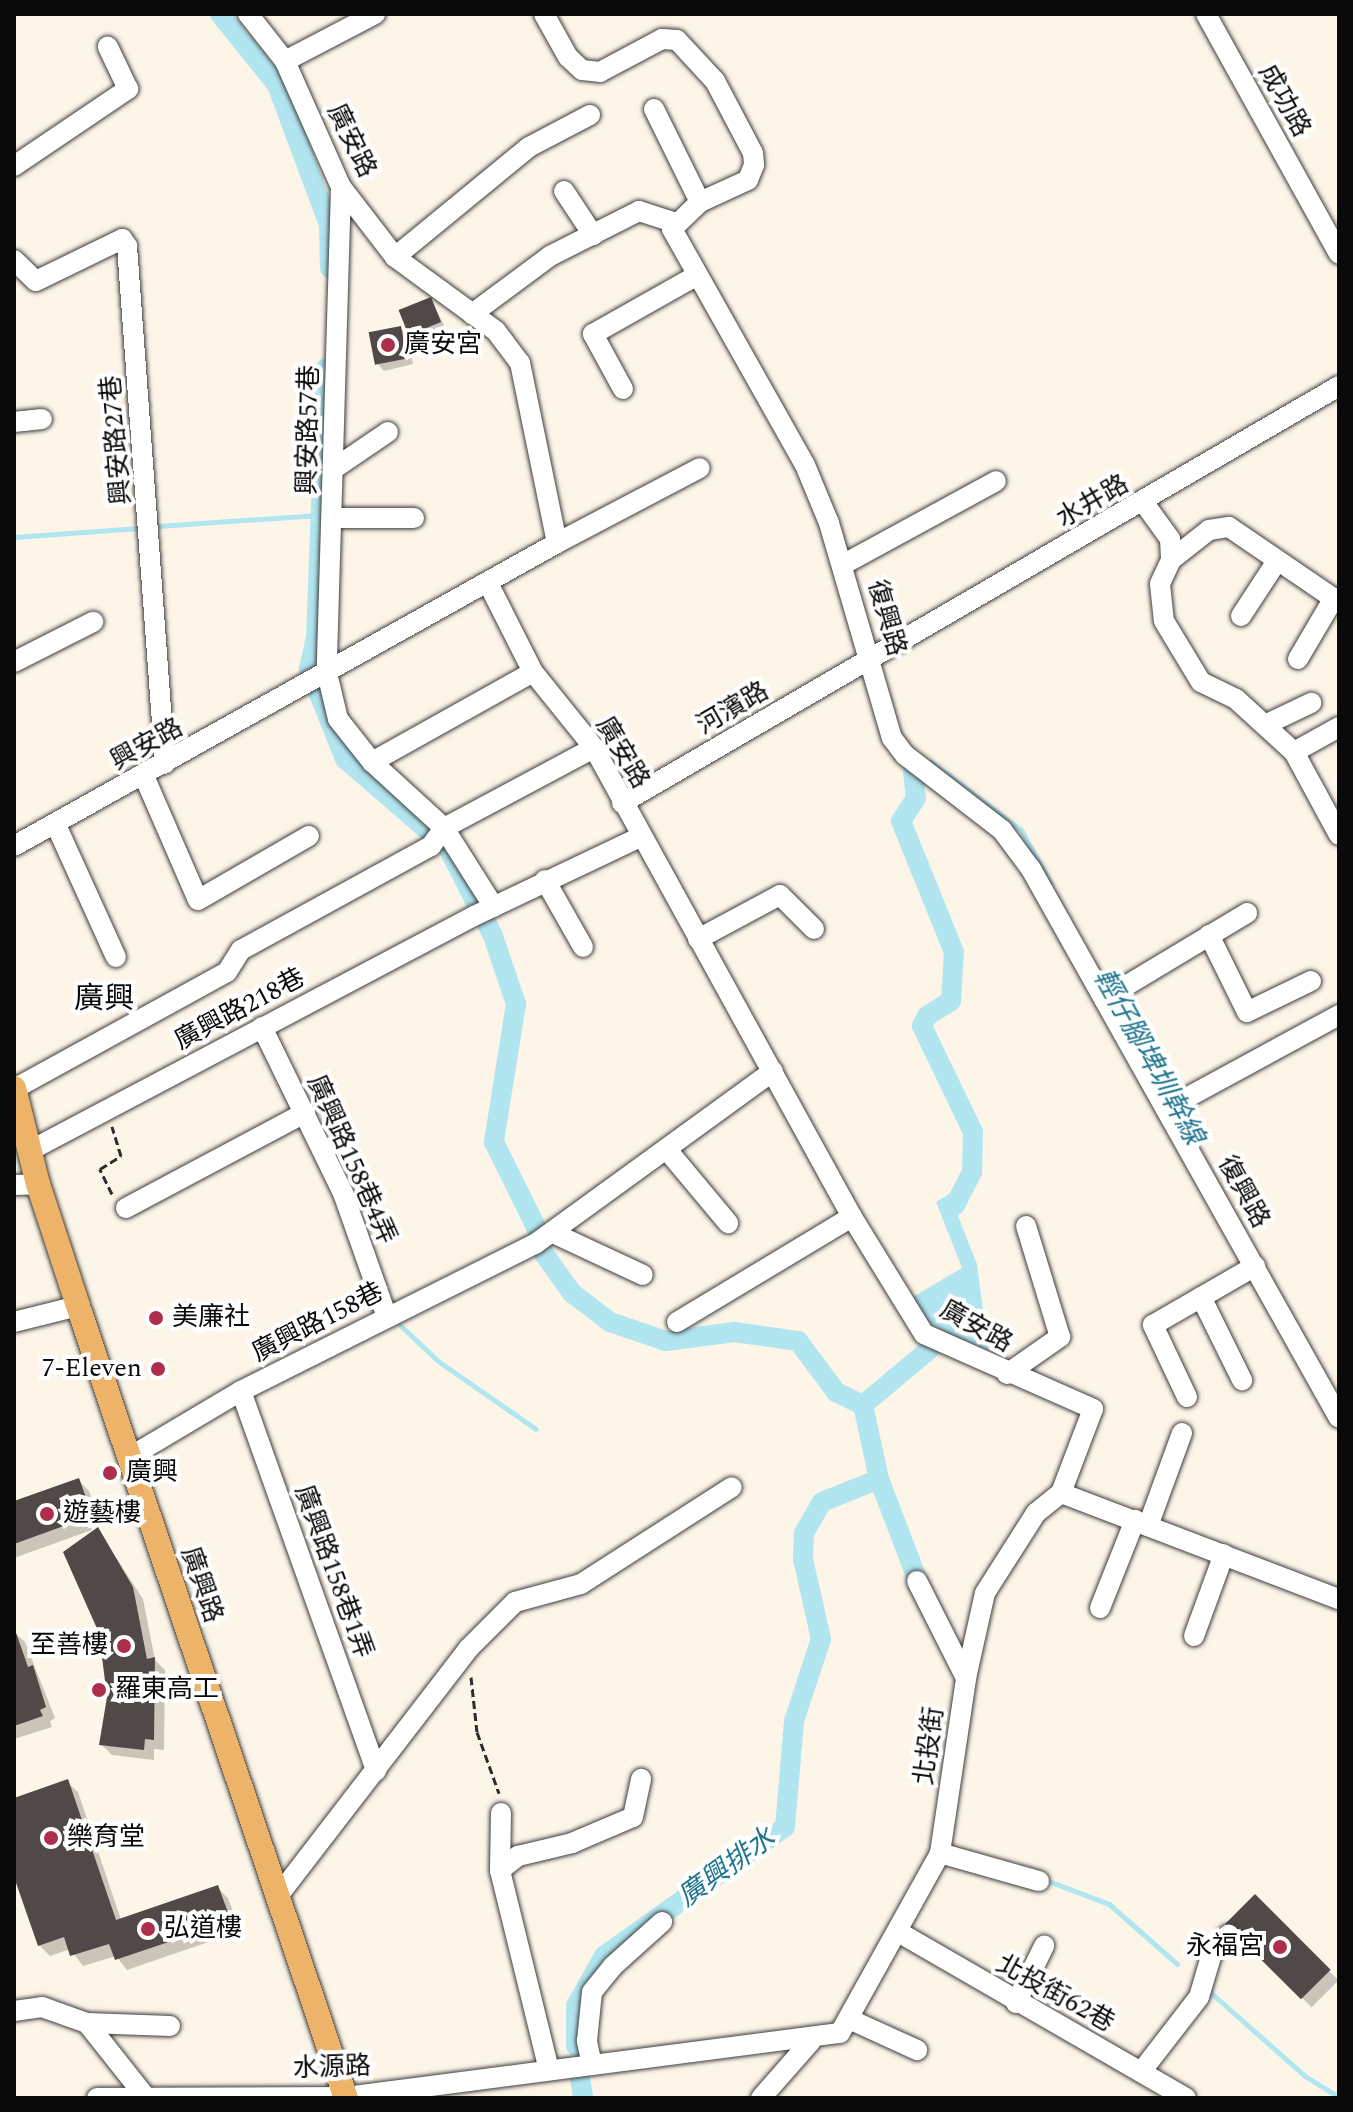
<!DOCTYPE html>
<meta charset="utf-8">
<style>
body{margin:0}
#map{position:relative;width:1353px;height:2112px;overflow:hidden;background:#fdf5e8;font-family:Spectral,"Noto Sans TC",serif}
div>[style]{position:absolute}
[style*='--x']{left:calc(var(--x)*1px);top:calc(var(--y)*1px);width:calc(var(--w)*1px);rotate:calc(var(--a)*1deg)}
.water>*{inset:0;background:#b1e5f0}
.shadow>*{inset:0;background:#0003;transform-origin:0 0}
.stream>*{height:5px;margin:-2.5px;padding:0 2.5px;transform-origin:2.5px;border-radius:2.5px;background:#b1e5f0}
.canal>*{height:20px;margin:-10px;padding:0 10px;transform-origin:10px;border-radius:10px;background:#b1e5f0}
.building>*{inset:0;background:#514947;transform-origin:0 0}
.path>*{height:3px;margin-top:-1.5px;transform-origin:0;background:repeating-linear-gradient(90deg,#2c2c2c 0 8px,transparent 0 12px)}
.roads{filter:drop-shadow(0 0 2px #3d3d3d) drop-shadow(0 0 2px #3d3d3d)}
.minor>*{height:20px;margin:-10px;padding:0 10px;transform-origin:10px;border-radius:10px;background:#fff}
.major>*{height:24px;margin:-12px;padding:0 12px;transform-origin:12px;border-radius:12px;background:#edb368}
.dots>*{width:22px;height:22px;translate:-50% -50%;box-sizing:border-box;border:4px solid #fff;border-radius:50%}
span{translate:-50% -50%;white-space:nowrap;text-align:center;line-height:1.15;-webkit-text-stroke:8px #fff;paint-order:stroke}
.street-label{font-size:26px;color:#0a0a0a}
.poi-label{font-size:26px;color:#0a0a0a}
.left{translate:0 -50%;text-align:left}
.right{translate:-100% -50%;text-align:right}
.water-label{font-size:28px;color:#1f7590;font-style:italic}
.quarter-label{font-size:30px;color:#0a0a0a}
.frame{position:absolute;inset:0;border:16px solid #0a0a0a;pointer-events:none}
</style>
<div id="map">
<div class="water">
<div style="clip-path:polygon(977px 1177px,958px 1216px,977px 1264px,989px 1357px,928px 1322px,913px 1297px,962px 1268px,936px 1202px)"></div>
</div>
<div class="shadow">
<div style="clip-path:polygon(431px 300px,446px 329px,415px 339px,408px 333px)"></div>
<div style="clip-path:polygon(400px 328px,407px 335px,413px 364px,384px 371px,378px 364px)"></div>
<div style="clip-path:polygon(78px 1480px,89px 1491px,98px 1516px,88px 1520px,92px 1530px,14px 1558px,14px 1503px)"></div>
<div style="clip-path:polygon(98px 1530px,143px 1599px,155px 1660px,165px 1670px,164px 1750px,154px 1749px,154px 1760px,112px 1755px,102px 1745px,109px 1697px)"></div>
<div style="clip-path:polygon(14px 1632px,25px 1642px,55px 1718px,50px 1721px,52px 1727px,14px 1739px)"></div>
<div style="clip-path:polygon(67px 1782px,78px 1792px,121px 1920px,218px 1888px,228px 1898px,240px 1931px,127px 1970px,116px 1956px,83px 1966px,70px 1949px,50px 1956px,39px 1945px,14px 1871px,14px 1800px)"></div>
<div style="left:1255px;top:1897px;width:118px;height:38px;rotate:45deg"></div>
</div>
<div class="stream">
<div style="--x:158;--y:526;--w:162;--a:-3.9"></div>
<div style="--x:14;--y:537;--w:126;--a:-4.1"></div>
<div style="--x:926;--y:764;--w:5;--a:-22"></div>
<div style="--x:931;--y:762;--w:113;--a:37.1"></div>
<div style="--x:1021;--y:830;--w:60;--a:60.9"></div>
<div style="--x:400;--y:1325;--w:52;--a:43.5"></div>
<div style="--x:438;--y:1361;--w:119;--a:34.8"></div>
<div style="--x:1043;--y:1879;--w:71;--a:20.7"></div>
<div style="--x:1109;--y:1904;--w:91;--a:41.4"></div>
<div style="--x:1210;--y:1992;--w:127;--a:41.5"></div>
<div style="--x:1305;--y:2076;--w:40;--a:32"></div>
</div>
<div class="canal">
<div style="--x:220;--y:14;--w:91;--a:51.2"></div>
<div style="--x:277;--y:85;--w:149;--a:69.6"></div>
<div style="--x:329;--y:225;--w:43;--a:88.7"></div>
<div style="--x:326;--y:368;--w:270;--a:92.1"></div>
<div style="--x:316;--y:638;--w:32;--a:103"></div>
<div style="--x:309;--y:669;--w:97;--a:68.2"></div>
<div style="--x:345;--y:759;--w:136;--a:40.8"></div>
<div style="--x:448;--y:848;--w:99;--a:62.9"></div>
<div style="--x:493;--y:936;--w:72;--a:71.3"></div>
<div style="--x:516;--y:1004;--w:140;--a:99.1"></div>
<div style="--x:494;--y:1142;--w:99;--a:63.7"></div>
<div style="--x:538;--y:1231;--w:20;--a:79"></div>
<div style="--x:542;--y:1251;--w:52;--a:54.5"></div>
<div style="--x:572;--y:1293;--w:48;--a:37.3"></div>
<div style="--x:610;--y:1322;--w:59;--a:18.7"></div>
<div style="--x:666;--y:1341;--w:69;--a:-7.5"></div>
<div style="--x:734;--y:1332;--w:65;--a:8"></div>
<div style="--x:798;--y:1341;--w:64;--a:53.3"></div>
<div style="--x:836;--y:1392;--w:30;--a:26"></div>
<div style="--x:913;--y:771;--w:27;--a:84"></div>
<div style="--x:916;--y:798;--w:27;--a:123"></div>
<div style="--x:901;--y:821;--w:141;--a:68"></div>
<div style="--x:954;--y:952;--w:49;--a:93.5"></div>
<div style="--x:951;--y:1001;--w:28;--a:148"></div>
<div style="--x:927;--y:1016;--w:11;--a:117"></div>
<div style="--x:922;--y:1026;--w:118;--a:64.3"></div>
<div style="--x:973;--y:1132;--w:40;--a:91.4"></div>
<div style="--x:972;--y:1172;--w:37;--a:117"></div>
<div style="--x:863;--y:1405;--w:89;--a:-40"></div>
<div style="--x:879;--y:1479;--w:109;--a:69.1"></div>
<div style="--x:576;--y:2046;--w:40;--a:-90"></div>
<div style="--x:576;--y:2006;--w:57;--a:-60.8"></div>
<div style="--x:604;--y:1956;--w:222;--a:-35.5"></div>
<div style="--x:785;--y:1827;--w:106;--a:-85.1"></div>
<div style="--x:794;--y:1721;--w:86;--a:-71.8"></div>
<div style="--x:821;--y:1639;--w:82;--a:-102.7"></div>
<div style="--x:803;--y:1559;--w:26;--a:-88"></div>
<div style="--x:804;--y:1533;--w:36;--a:-60"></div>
<div style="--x:822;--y:1502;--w:61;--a:-22"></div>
<div style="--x:879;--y:1479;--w:76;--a:-102.2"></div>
<div style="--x:580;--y:2078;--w:20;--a:81"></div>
</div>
<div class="building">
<div style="left:431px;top:297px;width:27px;height:35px;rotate:68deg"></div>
<div style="left:401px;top:326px;width:33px;height:33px;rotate:79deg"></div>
<div style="clip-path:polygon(79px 1478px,89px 1506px,79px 1509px,83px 1519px,14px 1544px,14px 1501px)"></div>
<div style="clip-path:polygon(98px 1527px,133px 1587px,147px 1659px,155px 1657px,154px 1740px,145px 1739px,144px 1750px,99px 1745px,107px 1697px,99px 1633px,63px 1552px)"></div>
<div style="clip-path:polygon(14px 1627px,28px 1667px,33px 1665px,46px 1707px,40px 1710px,43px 1716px,14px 1726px)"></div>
<div style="clip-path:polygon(68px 1779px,116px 1920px,218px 1885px,231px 1921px,115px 1960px,109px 1944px,70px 1956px,64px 1937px,38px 1946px,14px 1877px,14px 1798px)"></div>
<div style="left:1255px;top:1894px;width:107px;height:42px;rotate:45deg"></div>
</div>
<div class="path">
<div style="--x:112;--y:1194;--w:28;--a:-116"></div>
<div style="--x:100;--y:1169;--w:25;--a:-32"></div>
<div style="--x:121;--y:1156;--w:31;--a:-107"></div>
<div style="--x:471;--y:1677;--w:55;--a:83.8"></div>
<div style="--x:477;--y:1732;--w:65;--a:70.2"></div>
</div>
<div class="roads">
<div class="minor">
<div style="--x:544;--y:14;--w:49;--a:60.8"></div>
<div style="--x:568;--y:57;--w:19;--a:43"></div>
<div style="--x:582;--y:70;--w:18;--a:6"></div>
<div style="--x:600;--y:72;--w:70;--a:-28"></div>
<div style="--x:662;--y:39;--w:15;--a:4"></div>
<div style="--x:677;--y:40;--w:56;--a:47.2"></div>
<div style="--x:715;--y:81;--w:81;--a:62.2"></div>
<div style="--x:753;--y:153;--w:12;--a:85"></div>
<div style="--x:754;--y:165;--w:16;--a:112"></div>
<div style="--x:748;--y:180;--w:53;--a:155.4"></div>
<div style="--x:700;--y:202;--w:39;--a:136"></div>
<div style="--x:672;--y:229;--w:271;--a:60.6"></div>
<div style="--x:805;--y:465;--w:63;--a:67.5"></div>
<div style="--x:829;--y:523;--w:224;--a:73.7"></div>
<div style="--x:892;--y:738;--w:21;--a:53"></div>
<div style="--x:905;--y:755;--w:123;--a:37.7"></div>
<div style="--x:1002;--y:830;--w:49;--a:53.4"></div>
<div style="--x:1031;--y:869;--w:629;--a:60.71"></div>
<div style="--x:1206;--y:14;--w:274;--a:61"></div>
<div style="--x:285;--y:61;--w:102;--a:-27.6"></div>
<div style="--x:654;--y:109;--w:104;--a:63.7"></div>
<div style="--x:14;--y:166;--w:138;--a:-34"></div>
<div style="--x:128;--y:89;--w:47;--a:-115.5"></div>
<div style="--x:341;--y:187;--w:486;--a:91.7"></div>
<div style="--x:327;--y:673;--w:47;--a:76.6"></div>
<div style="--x:338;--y:719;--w:55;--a:51.7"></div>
<div style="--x:372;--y:762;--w:98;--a:42.5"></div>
<div style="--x:444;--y:828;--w:93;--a:57.7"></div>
<div style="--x:564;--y:191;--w:53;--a:56.6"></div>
<div style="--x:395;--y:257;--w:173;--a:-39.4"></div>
<div style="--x:529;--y:147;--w:69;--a:-27.7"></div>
<div style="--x:14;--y:260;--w:30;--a:44"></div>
<div style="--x:36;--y:281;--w:96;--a:-26"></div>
<div style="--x:122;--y:239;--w:9;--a:54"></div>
<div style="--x:127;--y:246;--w:519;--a:85.8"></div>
<div style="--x:472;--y:314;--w:97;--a:-36.6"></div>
<div style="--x:550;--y:256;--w:100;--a:-26.8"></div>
<div style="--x:639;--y:211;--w:39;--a:18"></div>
<div style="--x:623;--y:389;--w:63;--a:-118.6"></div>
<div style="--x:593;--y:334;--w:118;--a:-29.4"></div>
<div style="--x:14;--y:422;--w:28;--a:-6"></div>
<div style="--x:335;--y:468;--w:64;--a:-34.2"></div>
<div style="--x:1144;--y:503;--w:44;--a:54.2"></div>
<div style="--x:1170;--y:539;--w:21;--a:87"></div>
<div style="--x:1171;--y:560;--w:26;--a:115"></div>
<div style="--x:1160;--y:584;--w:37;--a:84"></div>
<div style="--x:1164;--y:621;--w:71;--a:58.8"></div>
<div style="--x:1201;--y:682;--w:39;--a:26"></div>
<div style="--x:1236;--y:699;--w:79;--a:42.4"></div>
<div style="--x:1294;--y:752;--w:94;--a:61.5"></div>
<div style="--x:333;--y:518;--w:81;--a:0"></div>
<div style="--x:557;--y:543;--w:161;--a:-27.7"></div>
<div style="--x:1171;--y:560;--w:48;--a:-38.3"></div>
<div style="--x:1209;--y:530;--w:20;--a:-9"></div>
<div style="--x:1229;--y:527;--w:133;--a:34.3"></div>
<div style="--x:844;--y:564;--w:173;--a:-28.6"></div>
<div style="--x:489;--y:585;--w:97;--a:63.2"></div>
<div style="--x:533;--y:672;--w:97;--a:51.2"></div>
<div style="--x:594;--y:748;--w:535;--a:61.18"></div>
<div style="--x:852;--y:1217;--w:137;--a:58.4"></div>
<div style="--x:924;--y:1334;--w:185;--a:23.9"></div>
<div style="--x:1093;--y:1409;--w:90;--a:110.9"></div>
<div style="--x:1241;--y:616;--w:66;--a:-56.8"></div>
<div style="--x:1298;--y:659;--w:71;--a:-59.5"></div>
<div style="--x:14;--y:662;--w:89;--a:-26.9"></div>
<div style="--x:1269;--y:723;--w:47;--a:-25.5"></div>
<div style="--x:1294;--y:752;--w:51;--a:-29.1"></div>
<div style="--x:372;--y:762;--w:184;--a:-29.2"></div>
<div style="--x:144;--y:776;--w:135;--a:66.5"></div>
<div style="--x:198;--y:900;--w:128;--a:-30"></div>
<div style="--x:622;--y:803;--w:829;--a:-30.18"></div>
<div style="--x:56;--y:825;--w:145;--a:65.6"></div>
<div style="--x:14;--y:846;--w:622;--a:-29.16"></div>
<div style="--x:557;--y:543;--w:184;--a:-101.6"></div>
<div style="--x:520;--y:363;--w:40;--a:-127"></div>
<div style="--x:496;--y:331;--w:125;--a:-143.8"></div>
<div style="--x:395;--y:257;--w:88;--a:-127.6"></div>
<div style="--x:341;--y:187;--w:138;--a:-114"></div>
<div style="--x:285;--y:61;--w:60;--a:-128.2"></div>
<div style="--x:545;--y:880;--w:77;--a:60.4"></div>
<div style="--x:1209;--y:935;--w:86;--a:63.7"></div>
<div style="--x:1247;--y:1012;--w:71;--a:-25.8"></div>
<div style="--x:698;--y:939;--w:93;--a:-28.2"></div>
<div style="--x:780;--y:895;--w:48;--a:45"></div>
<div style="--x:1104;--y:999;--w:167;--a:-31"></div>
<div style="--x:262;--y:1027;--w:185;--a:64"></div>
<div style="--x:343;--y:1193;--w:132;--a:70.5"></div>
<div style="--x:14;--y:1089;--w:243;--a:-28.8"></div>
<div style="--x:227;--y:972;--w:26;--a:-58"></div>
<div style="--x:241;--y:950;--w:217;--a:-28.7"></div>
<div style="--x:431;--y:846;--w:22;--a:-54"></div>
<div style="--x:444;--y:828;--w:170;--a:-28.1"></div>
<div style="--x:1166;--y:1109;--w:197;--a:-28.5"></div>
<div style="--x:31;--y:1150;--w:501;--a:-27.84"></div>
<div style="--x:474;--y:916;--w:184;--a:-25.4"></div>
<div style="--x:668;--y:1151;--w:94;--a:50.2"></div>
<div style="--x:14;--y:1185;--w:24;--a:-2"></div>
<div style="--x:126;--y:1208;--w:203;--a:-28"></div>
<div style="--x:553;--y:1233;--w:99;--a:25"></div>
<div style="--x:1201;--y:1297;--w:93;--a:63.7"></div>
<div style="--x:14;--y:1322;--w:66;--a:-14"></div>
<div style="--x:677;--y:1322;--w:204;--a:-31"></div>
<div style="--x:1007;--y:1374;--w:65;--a:-34.9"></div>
<div style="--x:1060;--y:1337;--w:116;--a:-107"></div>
<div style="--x:241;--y:1391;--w:403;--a:70.4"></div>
<div style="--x:1187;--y:1397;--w:80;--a:-115.3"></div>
<div style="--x:1153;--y:1325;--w:118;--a:-30"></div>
<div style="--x:128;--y:1458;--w:131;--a:-30.7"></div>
<div style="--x:241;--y:1391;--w:329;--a:-26.6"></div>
<div style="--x:535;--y:1244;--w:294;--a:-36"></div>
<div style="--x:1148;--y:1526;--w:99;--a:-69.9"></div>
<div style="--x:917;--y:1581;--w:109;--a:63.2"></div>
<div style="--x:1100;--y:1608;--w:95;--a:-68.3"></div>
<div style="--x:1194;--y:1636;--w:87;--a:-69.9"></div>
<div style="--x:940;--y:1853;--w:103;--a:15.8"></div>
<div style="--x:500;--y:1870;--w:57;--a:-89"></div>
<div style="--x:278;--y:1896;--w:312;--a:-52.4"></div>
<div style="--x:468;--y:1649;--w:66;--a:-45"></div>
<div style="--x:515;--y:1602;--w:68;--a:-15.3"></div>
<div style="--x:581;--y:1584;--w:179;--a:-32.7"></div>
<div style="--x:900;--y:1933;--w:330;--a:30"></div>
<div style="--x:1016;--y:2003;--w:64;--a:-63.8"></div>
<div style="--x:14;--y:2011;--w:28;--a:-8"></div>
<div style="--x:42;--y:2007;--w:48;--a:19.6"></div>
<div style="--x:87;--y:2023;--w:92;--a:51.6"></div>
<div style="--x:849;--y:2019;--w:75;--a:24.5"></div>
<div style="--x:87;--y:2023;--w:83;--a:2.1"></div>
<div style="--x:592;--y:2065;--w:25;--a:-102"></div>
<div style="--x:587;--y:2041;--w:49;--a:-84.2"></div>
<div style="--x:592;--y:1992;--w:33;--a:-51"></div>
<div style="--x:613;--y:1966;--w:66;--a:-41.9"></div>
<div style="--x:549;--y:2070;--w:206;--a:-103.8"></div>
<div style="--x:500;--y:1870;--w:23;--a:-38"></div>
<div style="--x:518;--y:1856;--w:56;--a:-13.5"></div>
<div style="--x:572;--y:1843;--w:66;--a:-23.1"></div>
<div style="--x:633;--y:1817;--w:39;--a:-78"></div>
<div style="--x:1141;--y:2072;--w:95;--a:-52.3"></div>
<div style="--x:1199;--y:1997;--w:46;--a:-73.5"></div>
<div style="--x:1212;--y:1953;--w:25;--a:-48"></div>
<div style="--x:97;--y:2098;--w:249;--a:-0.2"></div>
<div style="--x:346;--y:2097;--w:498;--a:-7.4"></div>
<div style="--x:840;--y:2033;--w:206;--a:-60.9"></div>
<div style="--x:940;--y:1853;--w:177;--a:-81.5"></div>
<div style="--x:966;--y:1678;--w:87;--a:-77.4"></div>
<div style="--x:985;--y:1593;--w:95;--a:-57.5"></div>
<div style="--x:1036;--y:1513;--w:32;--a:-39"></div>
<div style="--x:1061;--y:1493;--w:298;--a:20.9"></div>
<div style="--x:761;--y:2098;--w:76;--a:-48.7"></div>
</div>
<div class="major">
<div style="--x:14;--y:1088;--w:99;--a:76"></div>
<div style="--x:38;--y:1184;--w:128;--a:71.8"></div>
<div style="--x:78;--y:1306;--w:836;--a:71.31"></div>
</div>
</div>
<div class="dots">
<div style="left:388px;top:345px;background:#ae2e4d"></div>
<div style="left:156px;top:1318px;background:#ae2e4d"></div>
<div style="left:158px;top:1369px;background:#ae2e4d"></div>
<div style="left:110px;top:1473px;background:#ae2e4d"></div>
<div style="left:47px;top:1514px;background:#ae2e4d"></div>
<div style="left:124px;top:1646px;background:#ae2e4d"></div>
<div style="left:99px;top:1690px;background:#ae2e4d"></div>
<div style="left:51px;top:1838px;background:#ae2e4d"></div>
<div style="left:148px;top:1929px;background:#ae2e4d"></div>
<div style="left:1280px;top:1947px;background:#ae2e4d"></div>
</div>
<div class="street-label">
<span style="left:1284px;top:101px;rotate:61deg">成功路</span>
<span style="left:351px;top:141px;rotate:64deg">廣安路</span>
<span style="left:309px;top:430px;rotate:-89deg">興安路57巷</span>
<span style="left:117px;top:440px;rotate:-95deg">興安路27巷</span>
<span style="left:1093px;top:502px;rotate:-30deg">水井路</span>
<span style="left:886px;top:618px;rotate:74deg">復興路</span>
<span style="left:733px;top:709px;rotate:-30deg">河濱路</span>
<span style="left:147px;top:745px;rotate:-29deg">興安路</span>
<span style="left:622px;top:753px;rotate:59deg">廣安路</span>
<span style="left:240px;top:1010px;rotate:-28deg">廣興路218巷</span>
<span style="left:351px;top:1160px;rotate:66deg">廣興路158巷4弄</span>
<span style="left:1243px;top:1192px;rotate:61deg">復興路</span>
<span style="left:318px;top:1323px;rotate:-27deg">廣興路158巷</span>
<span style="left:976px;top:1327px;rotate:29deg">廣安路</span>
<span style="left:333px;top:1572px;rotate:70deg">廣興路158巷1弄</span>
<span style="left:201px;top:1585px;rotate:71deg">廣興路</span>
<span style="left:930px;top:1746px;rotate:-82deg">北投街</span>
<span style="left:1055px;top:1994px;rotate:29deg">北投街62巷</span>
<span style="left:332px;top:2068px;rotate:-2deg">水源路</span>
</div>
<div class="poi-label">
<span class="left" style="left:404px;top:345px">廣安宮</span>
<span class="left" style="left:172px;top:1318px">美廉社</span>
<span class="right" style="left:142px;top:1369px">7-Eleven</span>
<span class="left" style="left:126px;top:1473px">廣興</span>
<span class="left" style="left:63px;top:1514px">遊藝樓</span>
<span class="right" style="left:108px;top:1646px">至善樓</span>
<span class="left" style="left:115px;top:1690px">羅東高工</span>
<span class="left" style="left:67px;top:1838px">樂育堂</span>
<span class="left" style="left:164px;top:1929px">弘道樓</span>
<span class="right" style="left:1264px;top:1947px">永福宮</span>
</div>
<div class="water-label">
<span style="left:1148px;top:1057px;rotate:61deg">輕仔腳埤圳幹線</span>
<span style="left:727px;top:1868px;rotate:-36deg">廣興排水</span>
</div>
<div class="quarter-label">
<span style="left:104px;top:999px">廣興</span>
</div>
<div class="frame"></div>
</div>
